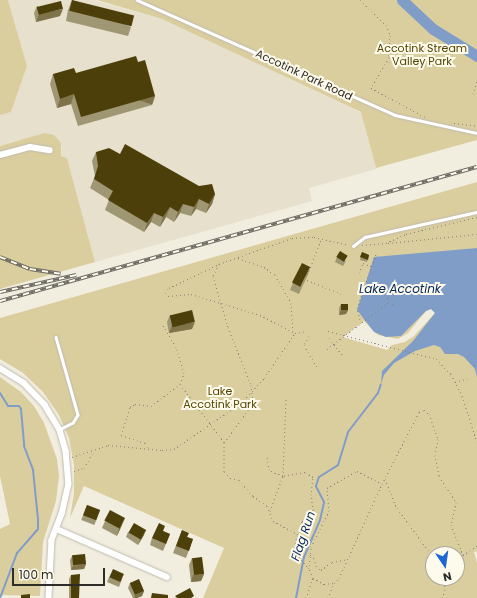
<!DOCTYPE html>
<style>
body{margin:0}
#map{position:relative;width:477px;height:598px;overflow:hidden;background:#f1eddf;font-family:Poppins,sans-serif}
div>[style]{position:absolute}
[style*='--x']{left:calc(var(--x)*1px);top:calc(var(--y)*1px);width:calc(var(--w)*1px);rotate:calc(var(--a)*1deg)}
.built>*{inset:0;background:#e6e0cc}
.green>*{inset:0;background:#dbce9e}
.water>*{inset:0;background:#809dc8}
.stream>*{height:2px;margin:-1px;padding:0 1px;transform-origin:1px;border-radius:1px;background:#809dc8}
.river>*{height:11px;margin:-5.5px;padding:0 5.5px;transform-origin:5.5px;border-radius:5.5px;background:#809dc8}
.path>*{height:1px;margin-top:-0.5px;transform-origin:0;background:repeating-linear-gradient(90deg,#86847b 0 1px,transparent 0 4px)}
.roads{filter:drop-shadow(0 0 1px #bfbbae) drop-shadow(0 0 1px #bfbbae)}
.service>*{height:2.5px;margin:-1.25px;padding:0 1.25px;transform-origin:1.25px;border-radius:1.25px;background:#fff}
.minor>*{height:5.5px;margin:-2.75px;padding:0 2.75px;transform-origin:2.75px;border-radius:2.75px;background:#fff}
.rail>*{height:3.5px;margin-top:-1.75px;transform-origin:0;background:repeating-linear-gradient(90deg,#fefaec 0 6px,#6e6c64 0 12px);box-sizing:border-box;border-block:1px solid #6e6c64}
.wall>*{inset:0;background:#9f9674;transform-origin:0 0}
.shaded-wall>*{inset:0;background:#7e7349;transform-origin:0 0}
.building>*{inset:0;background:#4d3f09;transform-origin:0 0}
span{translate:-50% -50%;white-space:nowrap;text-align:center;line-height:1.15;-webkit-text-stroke:4px #fefaec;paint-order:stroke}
.park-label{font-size:11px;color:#544500}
.street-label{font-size:11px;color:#2d2c27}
.water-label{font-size:12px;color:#04285c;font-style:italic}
.north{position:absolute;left:425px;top:546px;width:40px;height:40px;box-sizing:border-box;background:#fefaec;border:1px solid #aaa89d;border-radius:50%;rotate:167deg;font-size:11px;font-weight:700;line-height:16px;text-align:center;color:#2d2c27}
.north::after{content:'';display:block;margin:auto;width:14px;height:18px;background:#1c67d2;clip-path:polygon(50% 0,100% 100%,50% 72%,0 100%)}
.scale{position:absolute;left:12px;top:568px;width:93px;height:18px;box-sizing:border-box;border:2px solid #2d2c27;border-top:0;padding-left:5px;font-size:12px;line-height:14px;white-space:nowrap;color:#2d2c27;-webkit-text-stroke:3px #fefaec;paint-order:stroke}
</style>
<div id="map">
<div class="built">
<div style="clip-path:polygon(8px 0,94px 0,168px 21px,362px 113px,376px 169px,309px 188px,312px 201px,95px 262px,67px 158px,61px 156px,62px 146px,44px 133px,0 146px,0 115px,11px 112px,27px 66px)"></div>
</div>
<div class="green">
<div style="clip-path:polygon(0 0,8px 0,27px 66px,11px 112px,0 115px)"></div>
<div style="clip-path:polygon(97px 0,477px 0,477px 140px,376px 168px,361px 112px,162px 19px)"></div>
<div style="clip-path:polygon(44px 133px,54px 135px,61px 143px,61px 156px,67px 158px,95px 262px,0 289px,0 146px)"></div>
<div style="clip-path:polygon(evenodd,477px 182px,477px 551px,474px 552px,477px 563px,477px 598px,203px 598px,224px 548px,84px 486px,70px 518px,74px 493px,74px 465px,69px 438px,59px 415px,43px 392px,23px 373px,0 359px,0 318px,477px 182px,431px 309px,435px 313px,414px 336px,405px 342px,392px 345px,387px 350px,343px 337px,364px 321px,378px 335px,398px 339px,408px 333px,426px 311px,431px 309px,477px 182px,433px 554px,457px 554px,457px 578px,433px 578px,433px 554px)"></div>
<div style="clip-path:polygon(0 377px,21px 392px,34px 406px,44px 423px,57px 459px,59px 476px,56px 501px,43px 542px,40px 596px,3px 595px,0 598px,0 529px,10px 524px,0 476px)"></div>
</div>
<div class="water">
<div style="clip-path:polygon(477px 248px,477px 377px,475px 369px,464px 357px,458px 354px,445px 354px,440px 347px,434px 345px,415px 351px,394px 363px,384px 375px,381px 384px,382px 371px,413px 341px,435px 313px,431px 309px,426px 311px,401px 336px,386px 337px,374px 332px,357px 310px,374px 257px)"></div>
</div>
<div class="stream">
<div style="--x:0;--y:393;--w:15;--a:58"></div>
<div style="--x:8;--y:406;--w:11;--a:0"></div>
<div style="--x:19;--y:406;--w:4;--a:56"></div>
<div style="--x:21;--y:409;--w:37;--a:85"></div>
<div style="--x:24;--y:446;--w:26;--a:69"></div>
<div style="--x:33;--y:470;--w:49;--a:84.2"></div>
<div style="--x:38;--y:519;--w:10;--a:90"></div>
<div style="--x:38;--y:529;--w:32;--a:131"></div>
<div style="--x:17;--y:553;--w:48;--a:110.7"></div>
<div style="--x:296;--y:598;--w:42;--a:-79"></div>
<div style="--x:304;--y:557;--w:40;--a:-66.6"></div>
<div style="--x:320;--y:520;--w:18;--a:-77"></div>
<div style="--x:324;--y:502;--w:18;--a:-117"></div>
<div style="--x:316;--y:486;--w:9;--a:-72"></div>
<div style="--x:319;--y:477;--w:22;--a:-32"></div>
<div style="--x:338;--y:465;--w:34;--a:-73"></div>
<div style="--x:348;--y:432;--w:49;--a:-52.4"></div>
<div style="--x:378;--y:393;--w:9;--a:-72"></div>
</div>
<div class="river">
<div style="--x:402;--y:0;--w:42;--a:43.1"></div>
<div style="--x:433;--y:29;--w:52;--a:31.5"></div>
</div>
<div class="path">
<div style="--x:360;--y:0;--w:36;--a:44"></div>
<div style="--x:386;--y:25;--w:11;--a:68"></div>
<div style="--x:390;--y:35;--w:22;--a:93"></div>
<div style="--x:389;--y:57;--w:36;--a:120"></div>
<div style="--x:371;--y:88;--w:61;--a:28.2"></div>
<div style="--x:389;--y:58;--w:4;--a:90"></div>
<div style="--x:473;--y:94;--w:14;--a:-73"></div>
<div style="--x:454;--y:123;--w:23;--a:7"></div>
<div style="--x:388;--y:243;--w:89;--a:-5.8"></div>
<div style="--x:362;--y:245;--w:24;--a:-5"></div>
<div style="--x:386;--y:243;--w:22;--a:-24"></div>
<div style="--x:406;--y:234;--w:73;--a:-13.5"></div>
<div style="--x:238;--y:258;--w:28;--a:19"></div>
<div style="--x:264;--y:267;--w:14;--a:36"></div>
<div style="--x:275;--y:275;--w:32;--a:60"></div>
<div style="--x:291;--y:303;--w:27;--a:86"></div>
<div style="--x:219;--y:264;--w:13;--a:117"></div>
<div style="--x:213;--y:276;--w:53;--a:73.6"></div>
<div style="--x:228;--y:327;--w:62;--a:68.4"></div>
<div style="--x:251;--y:385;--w:18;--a:84"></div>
<div style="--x:253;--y:403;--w:49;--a:125.9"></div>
<div style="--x:224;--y:443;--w:29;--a:90"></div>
<div style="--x:224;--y:472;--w:8;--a:45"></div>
<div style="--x:230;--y:478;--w:9;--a:13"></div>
<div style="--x:239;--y:480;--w:21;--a:49"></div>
<div style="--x:253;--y:496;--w:17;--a:36"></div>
<div style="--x:267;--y:506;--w:16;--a:68"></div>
<div style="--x:273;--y:521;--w:27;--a:28"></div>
<div style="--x:297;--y:534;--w:6;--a:-39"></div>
<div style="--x:302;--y:530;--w:9;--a:-90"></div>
<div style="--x:302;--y:521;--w:12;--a:-14"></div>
<div style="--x:314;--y:518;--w:23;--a:-97"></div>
<div style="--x:311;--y:495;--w:18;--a:-84"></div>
<div style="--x:313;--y:477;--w:9;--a:-148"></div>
<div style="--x:305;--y:472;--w:22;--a:170"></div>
<div style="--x:283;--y:476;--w:15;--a:-157"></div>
<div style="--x:269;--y:470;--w:15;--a:-98"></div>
<div style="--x:309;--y:271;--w:33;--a:-69"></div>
<div style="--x:359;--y:273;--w:11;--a:-68"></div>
<div style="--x:363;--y:263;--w:9;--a:21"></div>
<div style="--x:307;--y:280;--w:37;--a:22"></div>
<div style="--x:382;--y:291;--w:19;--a:51"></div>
<div style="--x:165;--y:293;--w:6;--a:-51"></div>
<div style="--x:169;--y:288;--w:55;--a:-25.6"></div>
<div style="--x:219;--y:264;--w:77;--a:-19.6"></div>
<div style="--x:292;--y:238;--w:22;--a:-3"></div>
<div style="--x:314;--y:237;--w:36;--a:13"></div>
<div style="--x:168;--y:296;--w:23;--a:-5"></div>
<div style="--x:191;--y:294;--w:72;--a:16.9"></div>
<div style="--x:260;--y:315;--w:39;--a:27"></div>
<div style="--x:295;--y:333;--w:12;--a:-9"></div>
<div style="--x:361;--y:323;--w:16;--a:-105"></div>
<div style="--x:357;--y:308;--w:57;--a:-70.6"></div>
<div style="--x:328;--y:331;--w:112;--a:14.5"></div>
<div style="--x:436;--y:359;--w:21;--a:45"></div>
<div style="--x:451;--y:374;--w:25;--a:63"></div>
<div style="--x:462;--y:396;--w:48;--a:71.9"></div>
<div style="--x:309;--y:336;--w:10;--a:119"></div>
<div style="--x:304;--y:345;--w:28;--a:60"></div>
<div style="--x:329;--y:338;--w:24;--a:52"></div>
<div style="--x:327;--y:349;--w:79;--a:-37.3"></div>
<div style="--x:455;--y:382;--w:15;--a:-16"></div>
<div style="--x:180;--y:384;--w:73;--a:52.8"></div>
<div style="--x:148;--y:447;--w:5;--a:-127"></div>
<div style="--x:145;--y:443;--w:25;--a:-162"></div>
<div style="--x:121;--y:435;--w:29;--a:-72"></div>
<div style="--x:130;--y:407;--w:6;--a:-31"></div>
<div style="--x:135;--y:404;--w:16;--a:7"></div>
<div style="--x:151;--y:406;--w:36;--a:-37"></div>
<div style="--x:180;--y:384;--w:12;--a:-70"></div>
<div style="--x:184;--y:373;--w:27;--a:-107"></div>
<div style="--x:176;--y:347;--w:27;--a:-121"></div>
<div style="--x:72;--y:457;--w:38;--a:-18"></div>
<div style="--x:108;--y:445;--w:54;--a:5.3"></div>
<div style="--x:162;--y:450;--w:12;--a:-5"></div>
<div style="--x:174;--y:449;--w:81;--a:-34.5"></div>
<div style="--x:241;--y:403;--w:34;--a:-47"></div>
<div style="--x:264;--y:378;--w:55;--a:-55.4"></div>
<div style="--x:74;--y:471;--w:10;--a:-17"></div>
<div style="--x:84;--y:468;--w:18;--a:-61"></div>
<div style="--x:385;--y:479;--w:31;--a:68"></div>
<div style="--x:397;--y:508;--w:61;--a:53.7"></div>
<div style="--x:270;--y:511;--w:37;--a:-70"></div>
<div style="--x:283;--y:476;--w:77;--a:-87.8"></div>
<div style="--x:297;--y:535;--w:15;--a:101"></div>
<div style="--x:294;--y:550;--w:24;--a:52"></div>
<div style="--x:310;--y:555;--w:5;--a:37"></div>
<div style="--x:314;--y:558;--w:8;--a:76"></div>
<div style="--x:316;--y:566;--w:6;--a:39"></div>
<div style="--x:321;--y:570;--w:14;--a:-36"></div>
<div style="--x:332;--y:562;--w:15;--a:-11"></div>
<div style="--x:457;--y:566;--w:13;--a:-61"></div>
<div style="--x:463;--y:555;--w:17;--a:-33"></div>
<div style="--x:313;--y:578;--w:13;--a:29"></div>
<div style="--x:324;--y:584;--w:10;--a:-6"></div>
<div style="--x:334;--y:583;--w:7;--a:-45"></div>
<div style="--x:339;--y:578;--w:103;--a:-65.4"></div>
<div style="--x:382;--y:484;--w:81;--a:-62.8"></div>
<div style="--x:419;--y:412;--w:5;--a:-22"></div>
<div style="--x:424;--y:410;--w:6;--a:39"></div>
<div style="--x:429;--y:414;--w:27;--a:70"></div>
<div style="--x:438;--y:439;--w:16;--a:101"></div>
<div style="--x:435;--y:455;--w:21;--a:79"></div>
<div style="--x:439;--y:476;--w:31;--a:57"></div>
<div style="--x:456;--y:502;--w:24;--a:102"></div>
<div style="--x:451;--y:525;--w:32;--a:68"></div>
<div style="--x:306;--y:598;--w:21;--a:-71"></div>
<div style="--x:313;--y:578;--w:10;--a:-114"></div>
<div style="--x:309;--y:569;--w:22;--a:-85"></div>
<div style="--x:311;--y:547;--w:40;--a:-63.4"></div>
<div style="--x:329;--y:511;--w:23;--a:-95"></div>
<div style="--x:327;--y:488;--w:34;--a:-30"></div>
<div style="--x:357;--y:471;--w:28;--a:27"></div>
<div style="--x:328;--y:598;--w:16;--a:-68"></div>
<div style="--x:443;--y:598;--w:20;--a:-81"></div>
</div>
<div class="roads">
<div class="service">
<div style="--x:137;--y:0;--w:282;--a:24"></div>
<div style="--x:395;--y:115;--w:84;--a:12.4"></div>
<div style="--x:353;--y:246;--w:15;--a:-37"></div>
<div style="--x:365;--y:237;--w:115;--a:-12.6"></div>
<div style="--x:56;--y:337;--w:81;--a:74.2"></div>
<div style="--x:78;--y:415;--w:9;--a:122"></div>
<div style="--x:73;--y:423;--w:13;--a:153"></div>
</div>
<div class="minor">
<div style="--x:0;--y:155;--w:31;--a:-15"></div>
<div style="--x:30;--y:147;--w:20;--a:9"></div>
<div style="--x:0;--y:368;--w:28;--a:32"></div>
<div style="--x:24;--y:383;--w:30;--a:46"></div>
<div style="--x:45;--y:405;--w:29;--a:59"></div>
<div style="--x:60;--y:430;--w:22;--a:74"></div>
<div style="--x:66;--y:451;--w:33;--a:85"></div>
<div style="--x:69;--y:484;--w:31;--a:103"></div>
<div style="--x:62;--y:514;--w:28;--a:111"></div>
<div style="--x:52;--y:540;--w:58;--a:93"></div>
<div style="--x:57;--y:529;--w:120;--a:23.6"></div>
</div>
</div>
<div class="rail">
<div style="--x:0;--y:257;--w:32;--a:22"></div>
<div style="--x:30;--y:269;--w:31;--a:9"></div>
<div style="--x:0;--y:292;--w:78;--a:-12.6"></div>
<div style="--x:0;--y:301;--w:495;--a:-15.7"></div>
</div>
<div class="wall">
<div style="clip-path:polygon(72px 0,131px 27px,128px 36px,66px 21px,68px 10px)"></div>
<div style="clip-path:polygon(37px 6px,60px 16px,36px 22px,34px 13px)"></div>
<div style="clip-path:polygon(76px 73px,155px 96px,152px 105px,78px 126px,71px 104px,57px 108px,50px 84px,53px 74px)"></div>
<div style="clip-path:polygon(96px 152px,120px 154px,215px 194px,212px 204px,206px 213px,196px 209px,191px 216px,180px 213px,174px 222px,166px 217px,160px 227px,151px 222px,144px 232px,105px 210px,109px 200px,90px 188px,95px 176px,92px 161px)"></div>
<div style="clip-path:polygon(362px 252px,369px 255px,367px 262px,360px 260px)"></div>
<div style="clip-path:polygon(337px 257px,346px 261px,343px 266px,335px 262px)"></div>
<div style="clip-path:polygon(310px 267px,299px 294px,290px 290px,293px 283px)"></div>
<div style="clip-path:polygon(341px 304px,348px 310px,346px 314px,339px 315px,339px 308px)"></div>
<div style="clip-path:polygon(170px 315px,192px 329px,169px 333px,167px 322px)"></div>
<div style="left:87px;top:505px;width:14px;height:16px;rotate:21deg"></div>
<div style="clip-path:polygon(105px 521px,122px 525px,117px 536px,102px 528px)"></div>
<div style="clip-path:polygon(182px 530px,187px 537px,193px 539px,186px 558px,173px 553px)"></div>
<div style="clip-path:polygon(163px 531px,170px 534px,163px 551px,150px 545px,152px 538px)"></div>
<div style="clip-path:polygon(128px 532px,144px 535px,138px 545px,126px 537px)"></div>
<div style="clip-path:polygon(72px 556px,86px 564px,84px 569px,71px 570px,70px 560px)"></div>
<div style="clip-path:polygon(192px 558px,204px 574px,201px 581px,191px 582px,189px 565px)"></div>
<div style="clip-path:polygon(71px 575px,79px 598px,69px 598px,69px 579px)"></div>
<div style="clip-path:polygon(109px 577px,122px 579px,119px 587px,107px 582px)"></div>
<div style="clip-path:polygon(130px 583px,144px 591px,142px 596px,137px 598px,133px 598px,128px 588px)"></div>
</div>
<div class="shaded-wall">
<div style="clip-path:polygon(63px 9px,60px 16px,36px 22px,39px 14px)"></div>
<div style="clip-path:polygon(74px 94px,71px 104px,57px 108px,60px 99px)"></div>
<div style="left:155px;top:96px;width:9px;height:77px;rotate:108deg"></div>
<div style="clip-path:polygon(215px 194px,212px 204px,206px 213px,209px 204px)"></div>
<div style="clip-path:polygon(199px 199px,196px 209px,191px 216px,194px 207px)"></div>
<div style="clip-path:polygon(183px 204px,180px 213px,174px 222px,178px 212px)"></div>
<div style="clip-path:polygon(170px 207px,166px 217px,160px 227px,163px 217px)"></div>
<div style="clip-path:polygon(154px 213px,151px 222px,144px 232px,147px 223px)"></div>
<div style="clip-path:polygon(310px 267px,308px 274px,299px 294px,302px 287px)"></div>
<div style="clip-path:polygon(341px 310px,348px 310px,346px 314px,339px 315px)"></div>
<div style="clip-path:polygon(195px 322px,192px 329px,169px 333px,172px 326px)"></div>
<div style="clip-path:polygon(125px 518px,122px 525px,117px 536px,119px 528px)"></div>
<div style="clip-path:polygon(146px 530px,144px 535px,138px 545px,140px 540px)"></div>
<div style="clip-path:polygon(86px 564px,84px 569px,71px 570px,73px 566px)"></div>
<div style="clip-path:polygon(204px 574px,201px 581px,191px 582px,193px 575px)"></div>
<div style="clip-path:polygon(144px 591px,142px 596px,137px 598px,134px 598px,135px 595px)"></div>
</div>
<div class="building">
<div style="left:72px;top:0;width:64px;height:11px;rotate:14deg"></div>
<div style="left:61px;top:1px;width:8px;height:25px;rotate:76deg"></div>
<div style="clip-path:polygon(136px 56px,138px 62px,145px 60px,155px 96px,81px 117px,74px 94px,60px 99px,53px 74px,74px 68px,76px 73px)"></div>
<div style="clip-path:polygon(125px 144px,199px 186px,212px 184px,215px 194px,209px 204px,199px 199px,194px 207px,183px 204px,178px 212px,170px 207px,163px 217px,154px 213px,147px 223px,108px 200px,113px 191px,94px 179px,98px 166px,96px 152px,109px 148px,120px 154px)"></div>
<div style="left:340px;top:251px;width:9px;height:7px;rotate:32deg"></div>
<div style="clip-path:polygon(362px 252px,369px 255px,368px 260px,360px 257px)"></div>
<div style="left:302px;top:263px;width:9px;height:22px;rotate:27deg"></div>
<div style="left:341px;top:304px;width:7px;height:6px"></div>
<div style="left:192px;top:310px;width:12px;height:23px;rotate:76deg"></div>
<div style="left:87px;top:505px;width:14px;height:11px;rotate:21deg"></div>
<div style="left:110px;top:510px;width:17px;height:12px;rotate:28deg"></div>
<div style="left:134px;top:523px;width:14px;height:11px;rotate:30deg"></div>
<div style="clip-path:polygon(159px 523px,165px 526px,163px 531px,170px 534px,166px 544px,152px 538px)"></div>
<div style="clip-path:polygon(182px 530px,189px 533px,187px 537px,193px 539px,189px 551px,176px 546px)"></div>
<div style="left:85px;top:554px;width:10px;height:13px;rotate:84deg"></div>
<div style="left:202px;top:557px;width:17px;height:10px;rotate:83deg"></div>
<div style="left:113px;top:569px;width:12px;height:9px;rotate:24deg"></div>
<div style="clip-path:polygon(80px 574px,79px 598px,71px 598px,71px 575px)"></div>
<div style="left:139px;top:579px;width:13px;height:10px;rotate:67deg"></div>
<div style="clip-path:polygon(190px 588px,194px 596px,191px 598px,177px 598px,175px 596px)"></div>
<div style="clip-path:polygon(152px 593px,168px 595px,168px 598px,151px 598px)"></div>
<div style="clip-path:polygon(30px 594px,30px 598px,21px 598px,21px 595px)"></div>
</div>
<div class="park-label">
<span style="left:422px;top:55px">Accotink Stream<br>Valley Park</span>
<span style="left:220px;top:398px">Lake<br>Accotink Park</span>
</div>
<div class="street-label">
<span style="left:304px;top:75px;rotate:25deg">Accotink Park Road</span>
</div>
<div class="water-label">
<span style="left:400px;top:289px">Lake Accotink</span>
<span style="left:303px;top:536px;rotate:-71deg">Flag Run</span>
</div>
<div class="north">N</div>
<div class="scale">100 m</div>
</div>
